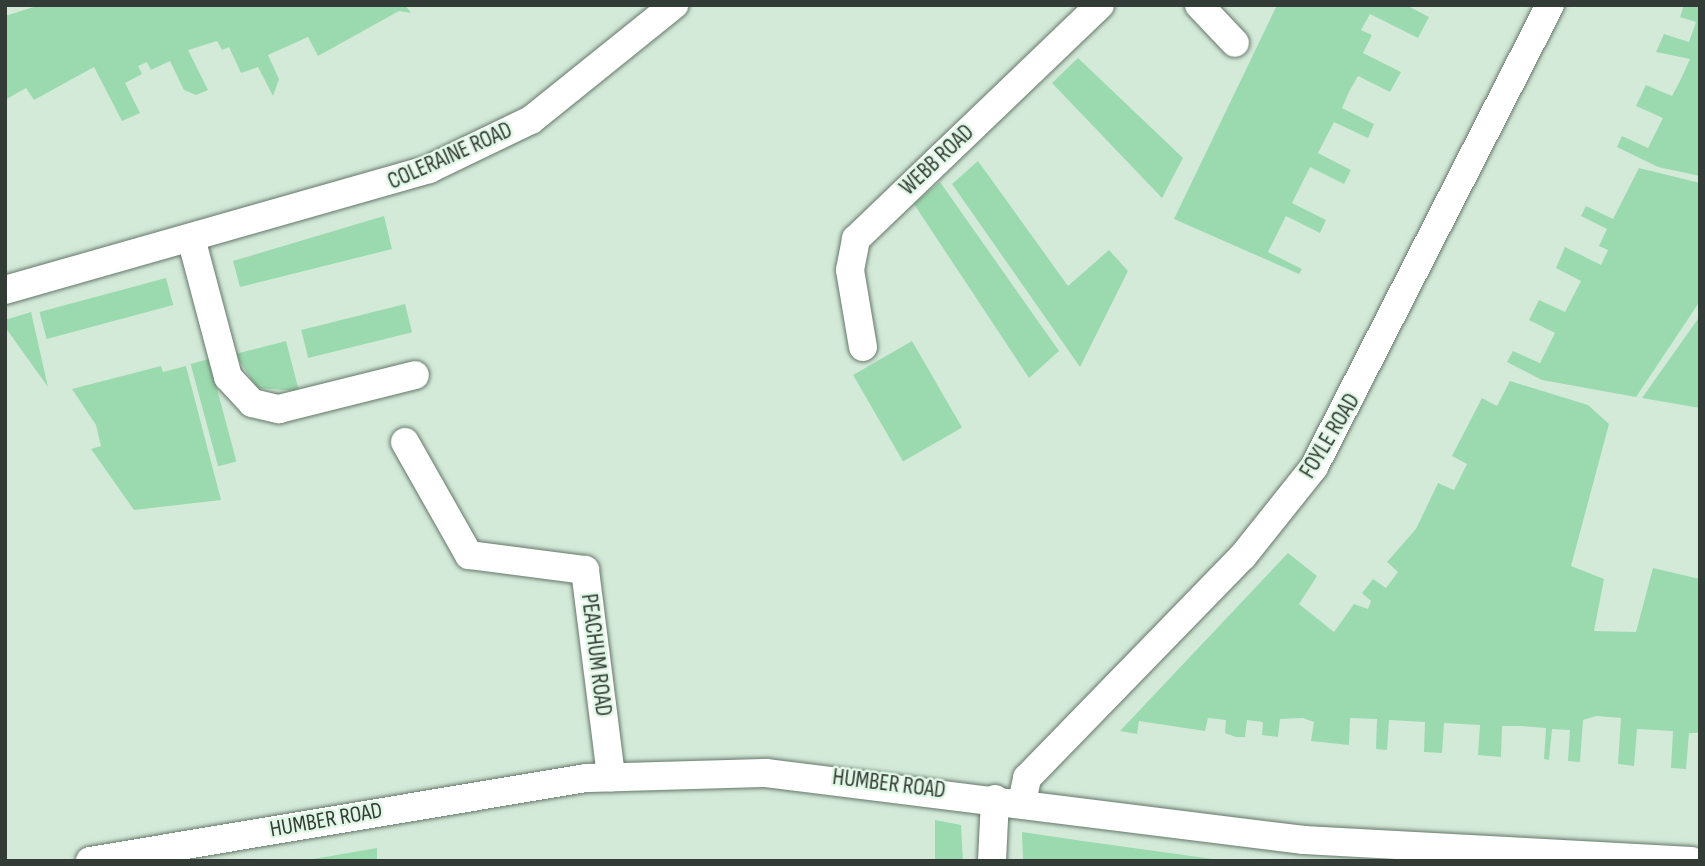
<!DOCTYPE html>
<style>
body{margin:0}
#map{position:relative;width:1705px;height:866px;overflow:hidden;background:#d4ead9;font-family:"Sofia Sans Condensed",sans-serif}
div>[style]{position:absolute}
[style*='--x']{left:calc(var(--x)*1px);top:calc(var(--y)*1px);width:calc(var(--w)*1px);rotate:calc(var(--a)*1deg)}
.green>*{inset:0;background:#9bdaae;transform-origin:0 0}
.roads{filter:drop-shadow(0 0 2px #647769) drop-shadow(0 0 2px #647769)}
.street>*{height:28px;margin:-14px;padding:0 14px;transform-origin:14px;border-radius:14px;background:#fff}
span{translate:-50% -50%;white-space:nowrap;text-align:center;line-height:1.15;-webkit-text-stroke:5px #e1f7e6;paint-order:stroke}
.street-label{font-size:23px;color:#323b35}
.frame{position:absolute;inset:0;border:7px solid #323b35;pointer-events:none}
</style>
<div id="map">
<div class="green">
<div style="clip-path:polygon(40px 5px,405px 5px,411px 13px,399px 11px,318px 56px,308px 37px,268px 55px,279px 79px,273px 96px,258px 67px,241px 73px,229px 47px,222px 50px,217px 41px,188px 50px,208px 90px,196px 95px,184px 90px,170px 61px,151px 70px,147px 62px,138px 66px,142px 74px,125px 83px,140px 113px,122px 121px,94px 67px,34px 100px,26px 88px,5px 100px,5px 16px)"></div>
<div style="clip-path:polygon(1277px 5px,1406px 5px,1429px 17px,1418px 38px,1370px 14px,1361px 30px,1372px 35px,1363px 53px,1401px 72px,1390px 92px,1358px 76px,1349px 92px,1342px 108px,1374px 124px,1368px 138px,1334px 122px,1318px 153px,1351px 170px,1344px 184px,1310px 167px,1292px 203px,1326px 220px,1320px 233px,1286px 216px,1268px 252px,1302px 269px,1299px 274px,1174px 219px)"></div>
<div style="clip-path:polygon(1684px 5px,1700px 5px,1700px 176px,1658px 167px,1617px 147px,1622px 136px,1648px 148px,1663px 118px,1636px 106px,1646px 85px,1672px 96px,1680px 81px,1690px 59px,1656px 52px,1664px 34px,1689px 42px,1696px 22px,1680px 17px)"></div>
<div style="clip-path:polygon(1078px 58px,1183px 158px,1162px 198px,1052px 83px)"></div>
<div style="clip-path:polygon(978px 161px,1068px 286px,1109px 250px,1128px 271px,1080px 367px,952px 184px)"></div>
<div style="clip-path:polygon(1639px 168px,1700px 183px,1700px 301px,1636px 397px,1542px 380px,1507px 362px,1513px 351px,1540px 363px,1555px 333px,1529px 320px,1539px 300px,1565px 312px,1581px 281px,1556px 268px,1565px 247px,1601px 265px,1608px 250px,1599px 246px,1607px 229px,1581px 216px,1586px 206px,1613px 219px)"></div>
<div style="clip-path:polygon(940px 182px,1059px 351px,1029px 378px,914px 204px)"></div>
<div style="clip-path:polygon(384px 216px,392px 249px,240px 287px,233px 261px)"></div>
<div style="left:166px;top:278px;width:28px;height:131px;rotate:75deg"></div>
<div style="left:405px;top:304px;width:29px;height:107px;rotate:76deg"></div>
<div style="clip-path:polygon(31px 312px,48px 387px,5px 327px,5px 320px)"></div>
<div style="clip-path:polygon(1700px 316px,1700px 408px,1642px 398px)"></div>
<div style="clip-path:polygon(286px 341px,299px 391px,257px 388px,235px 354px)"></div>
<div style="left:912px;top:341px;width:100px;height:68px;rotate:60deg"></div>
<div style="left:209px;top:359px;width:106px;height:19px;rotate:75deg"></div>
<div style="clip-path:polygon(161px 366px,163px 372px,186px 366px,221px 500px,134px 510px,91px 449px,101px 446px,96px 425px,72px 389px)"></div>
<div style="clip-path:polygon(1510px 381px,1588px 405px,1609px 424px,1571px 566px,1604px 579px,1594px 631px,1636px 632px,1653px 568px,1700px 579px,1700px 733px,1689px 733px,1686px 769px,1671px 768px,1673px 731px,1637px 729px,1634px 766px,1618px 764px,1621px 718px,1596px 716px,1583px 720px,1580px 762px,1568px 761px,1570px 730px,1552px 729px,1549px 760px,1544px 759px,1546px 728px,1521px 726px,1502px 726px,1501px 757px,1478px 755px,1480px 725px,1444px 723px,1442px 753px,1424px 752px,1425px 722px,1389px 720px,1387px 750px,1376px 749px,1377px 719px,1350px 718px,1349px 745px,1311px 741px,1314px 722px,1303px 718px,1280px 719px,1278px 737px,1262px 735px,1263px 722px,1247px 720px,1245px 737px,1236px 737px,1225px 733px,1226px 720px,1208px 718px,1205px 731px,1139px 721px,1137px 734px,1120px 731px,1288px 553px,1317px 576px,1299px 604px,1334px 632px,1354px 604px,1368px 609px,1371px 601px,1362px 593px,1373px 579px,1386px 588px,1398px 572px,1387px 562px,1416px 529px,1438px 483px,1454px 490px,1467px 464px,1452px 456px,1482px 398px,1497px 406px)"></div>
<div style="clip-path:polygon(935px 820px,961px 825px,963px 861px,935px 861px)"></div>
<div style="clip-path:polygon(1022px 832px,1083px 841px,1227px 861px,1023px 861px)"></div>
<div style="clip-path:polygon(377px 848px,377px 861px,302px 861px)"></div>
</div>
<div class="roads">
<div class="street">
<div style="--x:1199;--y:5;--w:52;--a:46.5"></div>
<div style="--x:191;--y:238;--w:144;--a:75.1"></div>
<div style="--x:228;--y:377;--w:35;--a:47"></div>
<div style="--x:252;--y:403;--w:28;--a:13"></div>
<div style="--x:279;--y:409;--w:140;--a:-14"></div>
<div style="--x:5;--y:290;--w:441;--a:-15.9"></div>
<div style="--x:429;--y:169;--w:113;--a:-25.7"></div>
<div style="--x:531;--y:120;--w:184;--a:-38.8"></div>
<div style="--x:863;--y:347;--w:78;--a:-99.6"></div>
<div style="--x:850;--y:270;--w:32;--a:-79"></div>
<div style="--x:856;--y:239;--w:338;--a:-43.8"></div>
<div style="--x:405;--y:442;--w:130;--a:60.5"></div>
<div style="--x:469;--y:555;--w:117;--a:7.4"></div>
<div style="--x:585;--y:570;--w:209;--a:82.8"></div>
<div style="--x:1022;--y:802;--w:25;--a:-78"></div>
<div style="--x:1027;--y:778;--w:310;--a:-45.8"></div>
<div style="--x:1243;--y:556;--w:114;--a:-51.4"></div>
<div style="--x:1314;--y:467;--w:519;--a:-62.94"></div>
<div style="--x:90;--y:861;--w:503;--a:-9.5"></div>
<div style="--x:586;--y:778;--w:180;--a:-1.6"></div>
<div style="--x:766;--y:773;--w:542;--a:7.1"></div>
<div style="--x:1304;--y:840;--w:388;--a:3.1"></div>
<div style="--x:992;--y:861;--w:62;--a:-87.2"></div>
</div>
</div>
<div class="street-label">
<span style="left:450px;top:156px;rotate:-24deg">COLERAINE ROAD</span>
<span style="left:937px;top:160px;rotate:-43deg">WEBB ROAD</span>
<span style="left:1330px;top:436px;rotate:-59deg">FOYLE ROAD</span>
<span style="left:596px;top:655px;rotate:83deg">PEACHUM ROAD</span>
<span style="left:889px;top:784px;rotate:7deg">HUMBER ROAD</span>
<span style="left:326px;top:820px;rotate:-10deg">HUMBER ROAD</span>
</div>
<div class="frame"></div>
</div>
